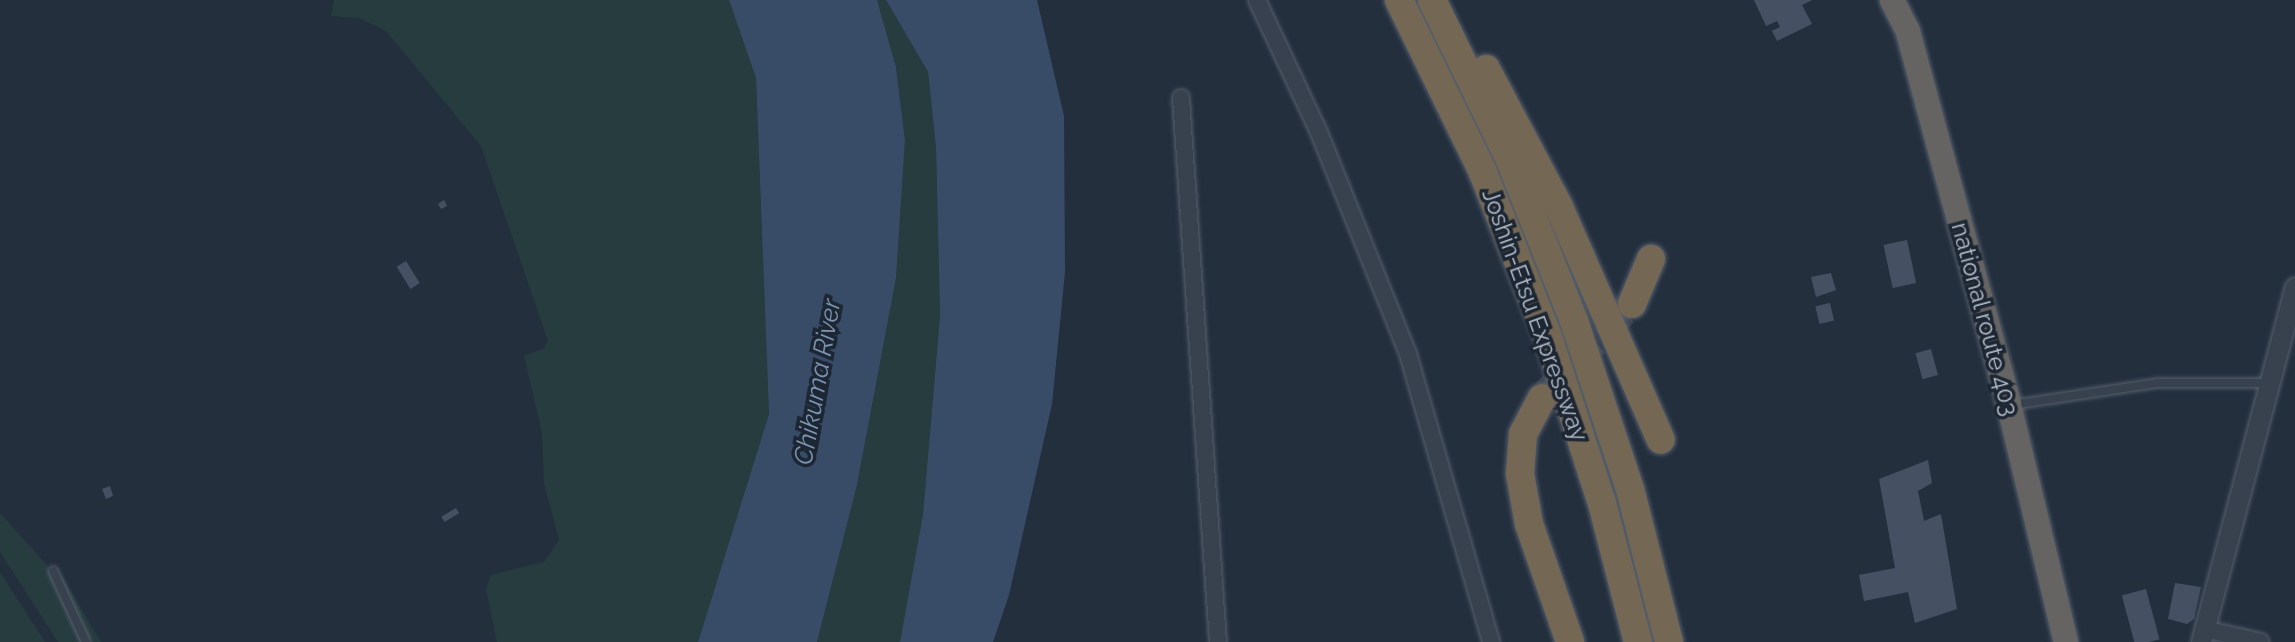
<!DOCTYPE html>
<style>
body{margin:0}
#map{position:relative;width:2295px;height:642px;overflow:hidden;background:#242f3e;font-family:Raleway,sans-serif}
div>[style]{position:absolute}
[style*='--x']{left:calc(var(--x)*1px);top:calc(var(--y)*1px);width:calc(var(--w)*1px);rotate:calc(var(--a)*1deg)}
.green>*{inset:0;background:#263c3f}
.water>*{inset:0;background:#394c67}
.building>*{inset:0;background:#455162;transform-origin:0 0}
.motorway-tunnel>*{height:28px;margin-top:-14px;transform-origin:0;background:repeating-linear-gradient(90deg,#3a4453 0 28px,transparent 0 42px)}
.roads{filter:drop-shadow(0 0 2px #565f6c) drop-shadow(0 0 2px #565f6c)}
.service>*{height:8px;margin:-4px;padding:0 4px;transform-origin:4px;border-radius:4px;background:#38414e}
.minor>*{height:16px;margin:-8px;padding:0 8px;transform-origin:8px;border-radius:8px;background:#38414e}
.tertiary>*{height:19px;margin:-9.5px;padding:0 9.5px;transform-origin:9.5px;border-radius:9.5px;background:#38414e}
.trunk>*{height:24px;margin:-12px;padding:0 12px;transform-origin:12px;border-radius:12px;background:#656462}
.motorway>*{height:28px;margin:-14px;padding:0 14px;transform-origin:14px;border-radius:14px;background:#746855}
span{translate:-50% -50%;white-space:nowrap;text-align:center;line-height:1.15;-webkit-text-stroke:7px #1d2633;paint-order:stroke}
.street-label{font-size:24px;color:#b4bcc9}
.water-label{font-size:26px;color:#7c92b1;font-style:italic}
</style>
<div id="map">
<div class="green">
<div style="clip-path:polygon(334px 0,729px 0,756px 78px,769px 414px,698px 642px,497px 642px,486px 589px,491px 575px,544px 562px,559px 540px,544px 483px,542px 433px,524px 356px,543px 349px,548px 341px,481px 146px,386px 31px,359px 18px,331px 16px)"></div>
<div style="clip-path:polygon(877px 0,886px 0,928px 72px,936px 148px,940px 316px,923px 514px,900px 642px,817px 642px,857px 485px,896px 278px,905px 140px,896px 67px)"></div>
<div style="clip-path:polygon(0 513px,46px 564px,83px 642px,58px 642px,0 552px)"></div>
<div style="clip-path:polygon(0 572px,45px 642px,0 642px)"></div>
<div style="clip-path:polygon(58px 575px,63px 578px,101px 642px,91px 642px)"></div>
</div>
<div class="water">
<div style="clip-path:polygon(729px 0,877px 0,896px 67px,905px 140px,896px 278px,857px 485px,817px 642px,698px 642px,769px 414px,756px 78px)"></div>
<div style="clip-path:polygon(886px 0,1037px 0,1064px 116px,1065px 272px,1052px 404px,1009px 595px,993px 642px,900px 642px,923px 514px,940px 316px,936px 148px,928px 72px)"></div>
</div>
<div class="building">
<div style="clip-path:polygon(1754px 0,1812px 0,1802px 5px,1812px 24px,1777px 41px,1772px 31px,1780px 27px,1777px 21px,1766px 26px)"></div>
<div style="clip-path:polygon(444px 200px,447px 206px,441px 209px,438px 204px)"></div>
<div style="left:1907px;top:240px;width:44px;height:24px;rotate:78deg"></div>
<div style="left:406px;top:261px;width:26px;height:11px;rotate:58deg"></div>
<div style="clip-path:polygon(1831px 273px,1836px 290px,1816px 297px,1811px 277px)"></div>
<div style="left:1830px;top:303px;width:18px;height:15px;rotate:77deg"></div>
<div style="left:1931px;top:349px;width:27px;height:16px;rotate:75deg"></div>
<div style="clip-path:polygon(1928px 460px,1932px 483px,1918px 491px,1924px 521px,1941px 514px,1957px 609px,1915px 623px,1908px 592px,1864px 601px,1859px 575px,1895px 568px,1879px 479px)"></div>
<div style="clip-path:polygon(110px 486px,113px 496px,106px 499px,102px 489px)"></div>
<div style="left:456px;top:508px;width:6px;height:17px;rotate:59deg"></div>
<div style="clip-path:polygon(2175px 583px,2201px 587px,2194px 619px,2187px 624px,2168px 619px)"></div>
<div style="left:2146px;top:589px;width:52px;height:25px;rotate:75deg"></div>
</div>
<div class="motorway-tunnel">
<div style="--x:1546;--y:393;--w:124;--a:-46"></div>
</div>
<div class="roads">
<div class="service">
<div style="--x:2012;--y:405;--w:148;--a:-8.6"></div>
<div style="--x:2158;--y:383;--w:109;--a:0"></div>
<div style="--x:53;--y:571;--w:78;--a:65.1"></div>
</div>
<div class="minor">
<div style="--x:1257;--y:0;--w:144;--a:64.9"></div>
<div style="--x:1318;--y:130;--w:241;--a:68.1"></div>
<div style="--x:1408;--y:354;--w:300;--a:73.9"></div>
<div style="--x:1181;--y:98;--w:545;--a:86.11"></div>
<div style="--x:2204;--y:629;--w:58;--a:12.8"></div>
</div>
<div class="tertiary">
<div style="--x:2201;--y:642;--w:367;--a:-75.2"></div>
</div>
<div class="trunk">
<div style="--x:1892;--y:0;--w:36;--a:63"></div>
<div style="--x:1908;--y:32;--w:386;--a:74.8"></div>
<div style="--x:2009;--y:405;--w:244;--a:76.5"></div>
</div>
<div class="motorway">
<div style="--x:1399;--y:0;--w:189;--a:64"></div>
<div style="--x:1482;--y:170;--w:176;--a:68.4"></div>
<div style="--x:1547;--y:334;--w:178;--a:72"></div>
<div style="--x:1602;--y:503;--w:144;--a:75.5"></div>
<div style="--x:1432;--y:0;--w:178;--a:64"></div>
<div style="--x:1510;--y:160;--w:173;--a:68.3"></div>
<div style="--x:1574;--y:321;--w:177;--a:71.6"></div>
<div style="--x:1630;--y:489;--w:158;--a:75.7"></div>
<div style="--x:1486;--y:69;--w:156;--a:62.1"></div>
<div style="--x:1559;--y:207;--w:254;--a:66.4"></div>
<div style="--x:1632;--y:304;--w:49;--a:-67.1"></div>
<div style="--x:1542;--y:398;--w:41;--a:117.8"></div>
<div style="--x:1523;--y:434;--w:40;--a:94.3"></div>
<div style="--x:1520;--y:474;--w:51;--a:79.8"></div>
<div style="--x:1529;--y:524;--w:125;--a:70.8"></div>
</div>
</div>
<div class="street-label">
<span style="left:1535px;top:315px;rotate:70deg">Joshin-Etsu Expressway</span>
<span style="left:1985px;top:319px;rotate:75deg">national route 403</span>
</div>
<div class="water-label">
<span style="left:818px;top:382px;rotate:-80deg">Chikuma River</span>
</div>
</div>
